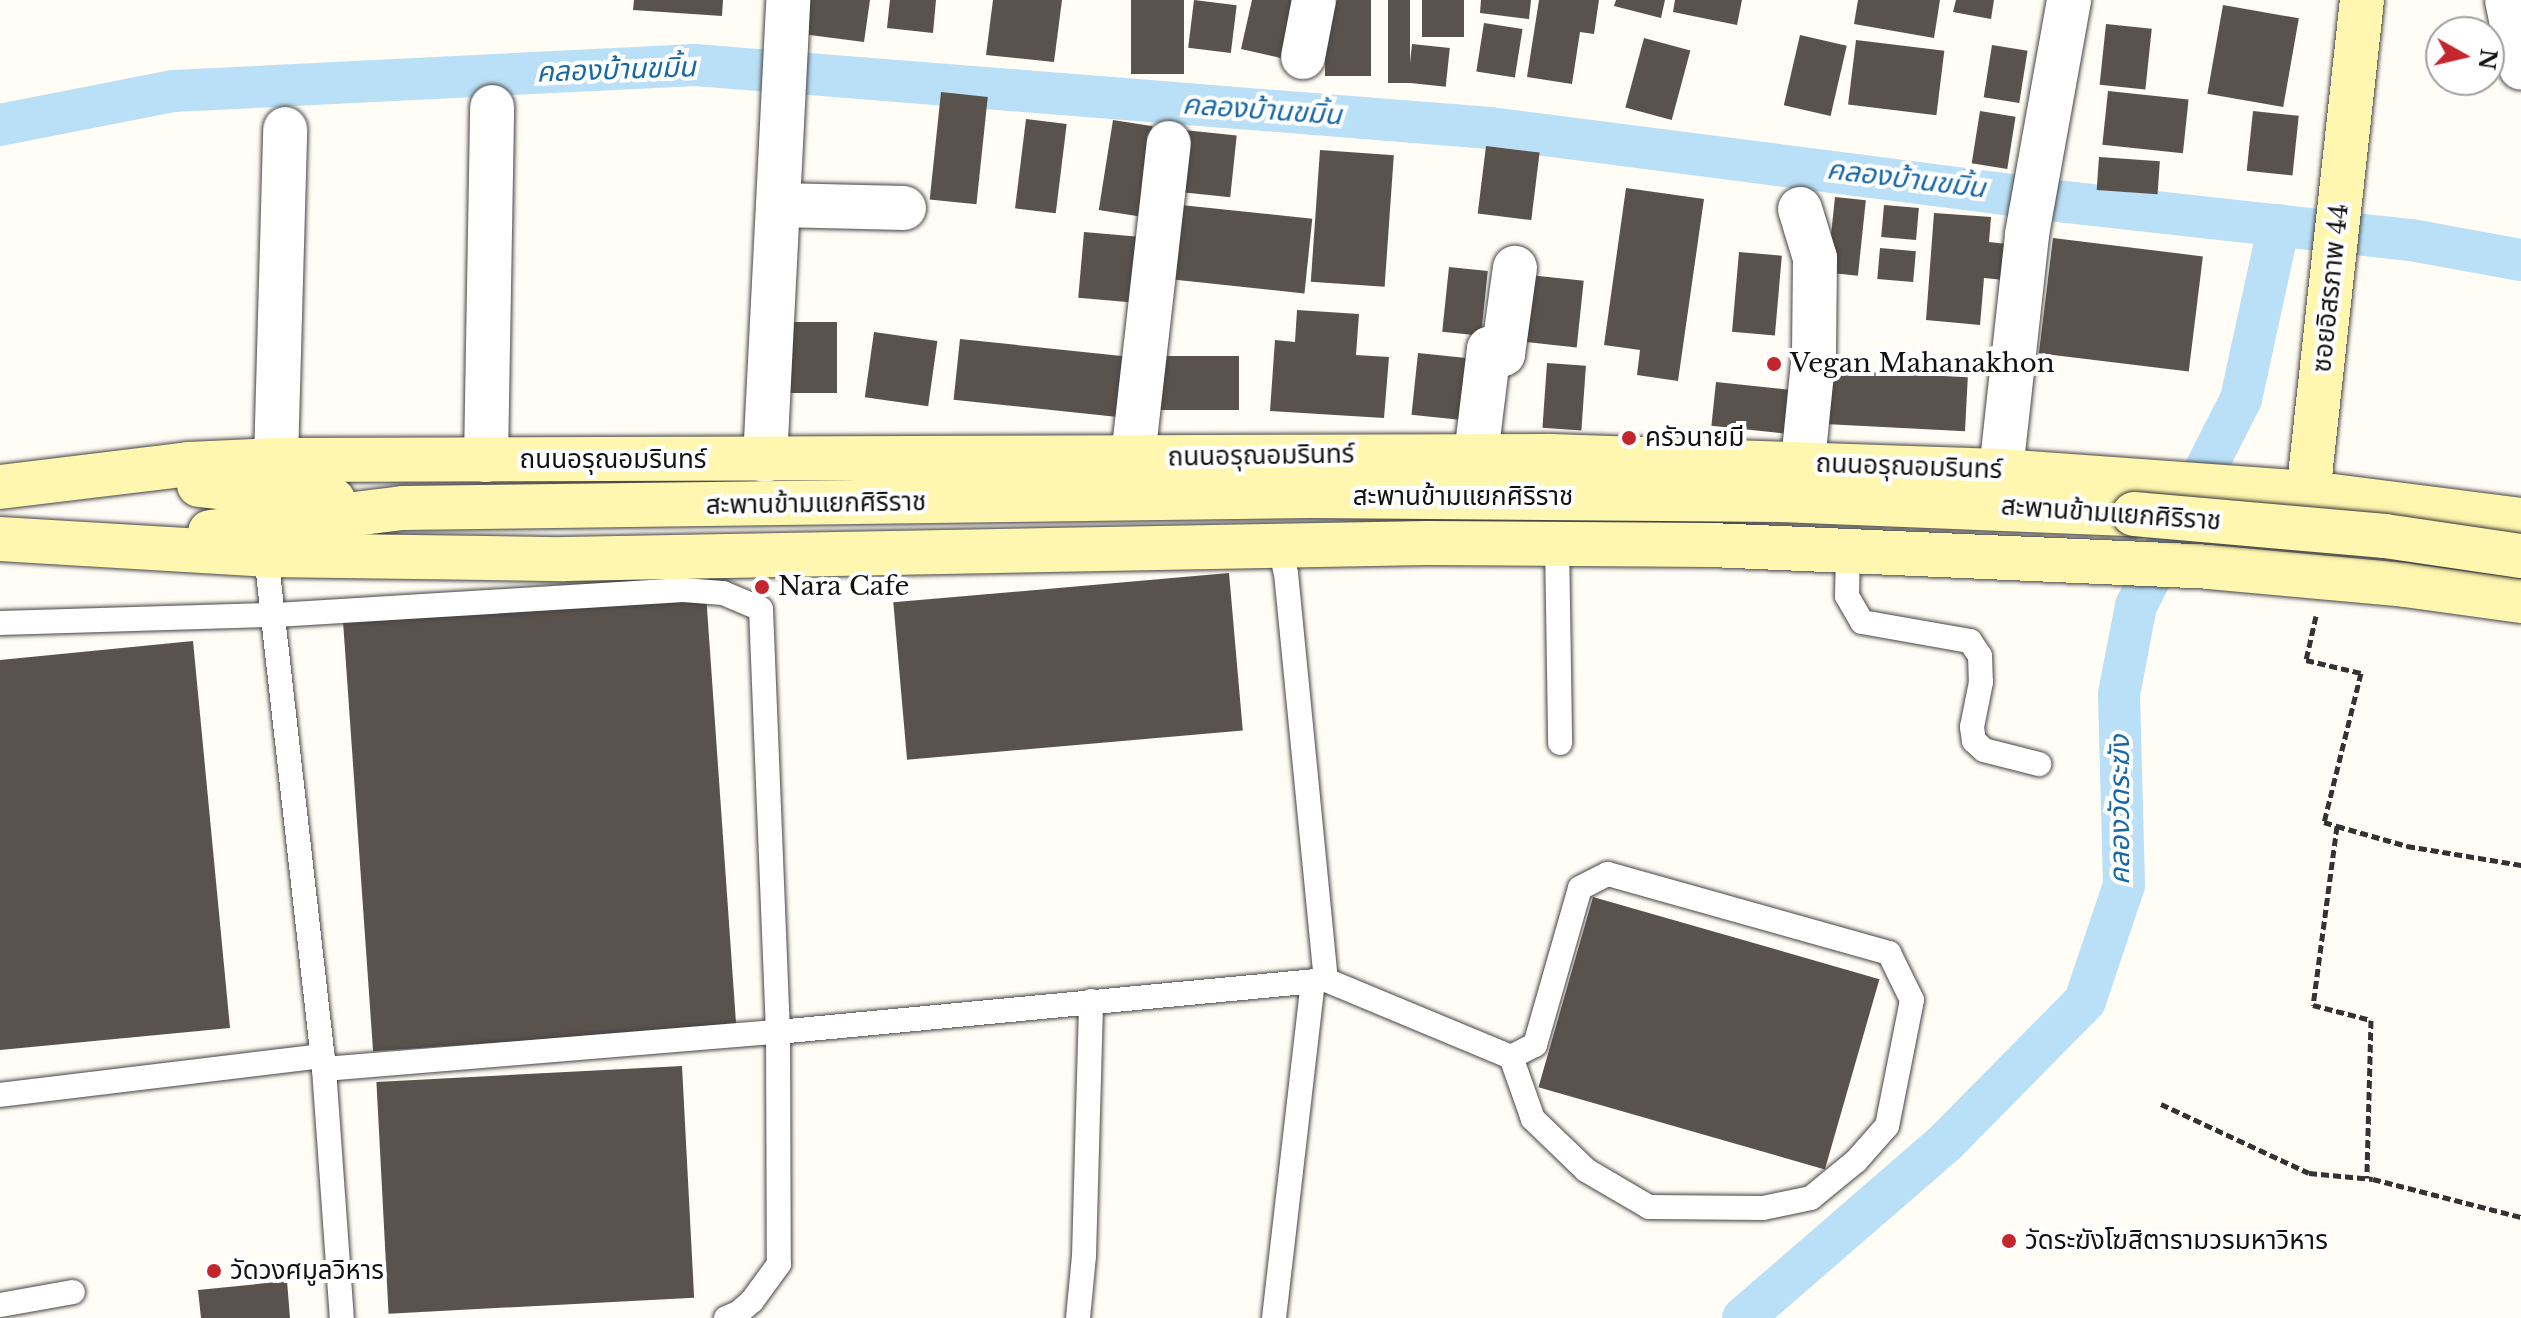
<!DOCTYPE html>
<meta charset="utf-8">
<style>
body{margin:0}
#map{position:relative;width:2521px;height:1318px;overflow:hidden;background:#fffdf5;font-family:"Libre Baskerville","Noto Sans Thai",serif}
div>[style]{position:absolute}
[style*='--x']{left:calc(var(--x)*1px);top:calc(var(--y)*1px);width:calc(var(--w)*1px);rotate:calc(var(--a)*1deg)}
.canal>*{height:42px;margin:-21px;padding:0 21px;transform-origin:21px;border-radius:21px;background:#b9e0f7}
.building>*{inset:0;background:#5a524d;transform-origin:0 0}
.path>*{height:5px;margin-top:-2.5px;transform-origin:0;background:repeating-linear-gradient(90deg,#333 0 8px,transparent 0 12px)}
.roads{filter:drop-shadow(0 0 2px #444) drop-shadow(0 0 2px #444)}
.lane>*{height:24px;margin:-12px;padding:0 12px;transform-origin:12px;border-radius:12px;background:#fff}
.street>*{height:44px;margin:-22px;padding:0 22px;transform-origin:22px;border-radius:22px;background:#fff}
.secondary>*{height:44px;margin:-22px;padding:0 22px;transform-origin:22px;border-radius:22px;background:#fff6b0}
.bridges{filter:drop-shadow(0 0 2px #333) drop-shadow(0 0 2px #333)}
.secondary-bridge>*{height:44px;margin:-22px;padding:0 22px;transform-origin:22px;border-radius:22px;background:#fff6b0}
.dots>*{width:22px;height:22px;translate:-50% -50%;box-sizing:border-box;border:4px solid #fff;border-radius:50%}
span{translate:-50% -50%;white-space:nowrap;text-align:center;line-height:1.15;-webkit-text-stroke:8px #fff;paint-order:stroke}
.street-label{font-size:26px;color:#111}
.poi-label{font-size:26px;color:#111}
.left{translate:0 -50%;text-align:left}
.water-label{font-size:28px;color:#1768a6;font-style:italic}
.north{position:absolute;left:2425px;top:16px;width:80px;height:80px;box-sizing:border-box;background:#fff;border:2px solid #a0a0a0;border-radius:50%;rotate:98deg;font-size:22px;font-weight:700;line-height:32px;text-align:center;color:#111}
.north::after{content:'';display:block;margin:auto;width:28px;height:36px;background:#c4262e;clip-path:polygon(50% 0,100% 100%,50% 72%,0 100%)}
</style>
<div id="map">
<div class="canal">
<div style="--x:0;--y:125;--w:177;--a:-11.1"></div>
<div style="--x:174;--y:91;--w:522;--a:-2.86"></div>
<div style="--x:695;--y:65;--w:797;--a:4.53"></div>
<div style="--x:1490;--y:128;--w:581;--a:7.32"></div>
<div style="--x:2066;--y:202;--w:347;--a:6.3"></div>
<div style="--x:2411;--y:240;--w:112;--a:10.3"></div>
<div style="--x:1743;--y:1318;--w:269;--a:-40.9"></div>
<div style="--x:1946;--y:1142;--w:198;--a:-45.4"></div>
<div style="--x:2085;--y:1001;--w:122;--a:-71.4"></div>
<div style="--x:2124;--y:885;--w:191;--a:-91.5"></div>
<div style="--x:2119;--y:694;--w:90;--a:-79.1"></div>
<div style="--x:2136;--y:606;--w:232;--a:-63.1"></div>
<div style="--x:2241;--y:399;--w:178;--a:-77.7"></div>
</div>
<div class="building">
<div style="clip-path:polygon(634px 0,723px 0,722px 16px,633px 10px)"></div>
<div style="clip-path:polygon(806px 0,870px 0,864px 42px,802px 34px)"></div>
<div style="clip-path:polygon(890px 0,936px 0,933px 33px,887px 28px)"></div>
<div style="clip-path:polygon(993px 0,1062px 0,1054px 62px,986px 55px)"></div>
<div style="left:1131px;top:0;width:53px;height:74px"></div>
<div style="left:1194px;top:0;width:43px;height:48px;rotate:7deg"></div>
<div style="clip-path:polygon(1252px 0,1297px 0,1285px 59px,1241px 49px)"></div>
<div style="left:1325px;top:0;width:46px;height:76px"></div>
<div style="left:1388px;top:0;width:22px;height:83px"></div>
<div style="left:1422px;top:0;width:42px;height:37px"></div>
<div style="clip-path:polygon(1481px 0,1531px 0,1529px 19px,1480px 13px)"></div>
<div style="clip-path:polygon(1539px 0,1599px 0,1594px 34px,1580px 32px,1572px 84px,1527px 77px)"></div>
<div style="clip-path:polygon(1616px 0,1665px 0,1661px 18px,1614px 6px)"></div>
<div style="clip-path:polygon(1675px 0,1742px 0,1737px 25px,1673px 12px)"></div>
<div style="clip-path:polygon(1858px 0,1940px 0,1934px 38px,1854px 24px)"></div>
<div style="clip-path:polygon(1956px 0,1994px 0,1991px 19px,1953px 12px)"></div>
<div style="left:2223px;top:5px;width:77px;height:90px;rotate:10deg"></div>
<div style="left:1484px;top:23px;width:39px;height:49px;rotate:9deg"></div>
<div style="left:2106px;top:24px;width:46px;height:61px;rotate:6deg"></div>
<div style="left:1800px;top:35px;width:48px;height:72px;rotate:13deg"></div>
<div style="left:1644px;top:38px;width:48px;height:72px;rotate:15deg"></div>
<div style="left:1856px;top:40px;width:89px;height:65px;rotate:7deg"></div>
<div style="left:1412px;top:44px;width:38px;height:39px;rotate:6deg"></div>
<div style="left:1992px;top:45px;width:36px;height:53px;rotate:9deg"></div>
<div style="left:2108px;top:91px;width:81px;height:54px;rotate:6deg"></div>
<div style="left:941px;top:92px;width:47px;height:108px;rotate:6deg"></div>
<div style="left:1980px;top:111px;width:36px;height:53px;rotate:9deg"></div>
<div style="left:2253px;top:111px;width:46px;height:60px;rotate:6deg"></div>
<div style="left:1026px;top:119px;width:41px;height:90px;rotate:7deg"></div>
<div style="left:1113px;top:120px;width:40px;height:91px;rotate:9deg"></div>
<div style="left:1184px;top:130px;width:53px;height:62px;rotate:6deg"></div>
<div style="left:1486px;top:146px;width:54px;height:68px;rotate:7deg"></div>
<div style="left:1320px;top:150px;width:74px;height:132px;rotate:4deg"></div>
<div style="left:2099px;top:157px;width:61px;height:33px;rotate:4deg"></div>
<div style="clip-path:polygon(1626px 188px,1704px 199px,1678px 381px,1637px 375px,1640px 350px,1604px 345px)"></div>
<div style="left:1835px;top:197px;width:31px;height:76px;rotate:6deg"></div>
<div style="left:1181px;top:205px;width:132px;height:75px;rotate:6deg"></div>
<div style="left:1884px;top:205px;width:35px;height:32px;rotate:5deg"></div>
<div style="clip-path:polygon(1934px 213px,1991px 217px,1989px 242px,2007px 244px,2004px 280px,1984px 278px,1980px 325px,1926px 320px)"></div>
<div style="left:1084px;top:232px;width:66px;height:66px;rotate:5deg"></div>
<div style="left:2053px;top:238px;width:151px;height:116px;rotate:7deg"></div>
<div style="left:1880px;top:248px;width:36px;height:31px;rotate:5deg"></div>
<div style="left:1739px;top:252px;width:43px;height:80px;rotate:5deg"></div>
<div style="left:1449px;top:267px;width:39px;height:65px;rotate:6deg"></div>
<div style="left:1529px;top:275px;width:55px;height:67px;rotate:6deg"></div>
<div style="clip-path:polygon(1297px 310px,1359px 314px,1356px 355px,1389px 357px,1384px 418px,1270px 411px,1275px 340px,1295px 342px)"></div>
<div style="left:785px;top:322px;width:52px;height:71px"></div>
<div style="left:874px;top:332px;width:64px;height:66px;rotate:8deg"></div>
<div style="left:960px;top:339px;width:165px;height:61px;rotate:6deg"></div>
<div style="left:1418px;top:353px;width:53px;height:62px;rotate:6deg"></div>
<div style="left:1158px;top:356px;width:81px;height:54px"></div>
<div style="left:1547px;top:363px;width:39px;height:65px;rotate:4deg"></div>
<div style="left:1828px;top:370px;width:140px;height:54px;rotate:3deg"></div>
<div style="left:1716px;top:382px;width:81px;height:44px;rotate:6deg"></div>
<div style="left:1229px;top:573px;width:158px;height:337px;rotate:85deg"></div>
<div style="left:706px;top:594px;width:433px;height:364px;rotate:86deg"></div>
<div style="clip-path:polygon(193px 641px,230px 1028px,0 1050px,0 660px)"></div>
<div style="left:1593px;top:897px;width:298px;height:198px;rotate:16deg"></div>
<div style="left:682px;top:1066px;width:232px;height:306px;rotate:87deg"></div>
<div style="clip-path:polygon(287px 1281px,290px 1318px,201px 1318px,198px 1290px)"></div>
</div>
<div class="path">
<div style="--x:2316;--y:616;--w:45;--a:102.8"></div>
<div style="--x:2306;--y:660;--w:57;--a:13.3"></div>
<div style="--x:2361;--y:673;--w:154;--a:103.9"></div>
<div style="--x:2324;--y:822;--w:14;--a:17"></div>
<div style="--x:2337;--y:826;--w:181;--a:97.6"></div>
<div style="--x:2313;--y:1005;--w:60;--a:14.5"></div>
<div style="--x:2371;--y:1020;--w:158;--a:91.5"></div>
<div style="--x:2337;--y:826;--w:73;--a:15.9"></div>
<div style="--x:2407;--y:846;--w:116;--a:9.5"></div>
<div style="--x:2161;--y:1104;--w:163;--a:25"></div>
<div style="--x:2309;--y:1173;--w:64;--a:5.4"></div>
<div style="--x:2373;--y:1179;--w:153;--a:14.4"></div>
</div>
<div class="roads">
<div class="lane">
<div style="--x:1557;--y:542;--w:201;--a:89.1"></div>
<div style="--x:1280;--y:548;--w:26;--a:77"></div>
<div style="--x:1286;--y:573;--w:409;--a:84.4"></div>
<div style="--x:1848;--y:549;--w:47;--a:91.2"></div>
<div style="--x:1847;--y:596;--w:30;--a:60"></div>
<div style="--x:1862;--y:622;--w:110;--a:10"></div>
<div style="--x:1970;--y:641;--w:18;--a:56"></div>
<div style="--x:1980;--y:656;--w:26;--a:88"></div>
<div style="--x:1981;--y:682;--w:46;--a:101.3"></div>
<div style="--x:1972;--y:727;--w:14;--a:82"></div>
<div style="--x:1974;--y:741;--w:13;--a:42"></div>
<div style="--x:1984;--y:750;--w:57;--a:14.3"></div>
<div style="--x:266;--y:555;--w:517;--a:83.56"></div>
<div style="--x:324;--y:1069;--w:250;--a:85.9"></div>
<div style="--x:0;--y:623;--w:276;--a:-1.7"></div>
<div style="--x:276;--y:615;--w:408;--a:-3.5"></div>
<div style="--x:683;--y:590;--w:40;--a:4.3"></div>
<div style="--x:723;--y:593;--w:41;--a:22.8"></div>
<div style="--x:761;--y:609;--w:423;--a:87.7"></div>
<div style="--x:778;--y:1032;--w:232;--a:89.8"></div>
<div style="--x:779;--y:1264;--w:46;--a:126.1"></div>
<div style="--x:752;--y:1301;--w:18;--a:139"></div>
<div style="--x:738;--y:1313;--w:13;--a:157"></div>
<div style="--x:324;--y:1069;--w:456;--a:-4.7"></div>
<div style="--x:778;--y:1032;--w:550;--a:-5.42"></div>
<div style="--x:1326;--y:980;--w:200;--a:22.6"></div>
<div style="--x:1511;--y:1057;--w:27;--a:-27"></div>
<div style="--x:1535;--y:1045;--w:163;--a:-74"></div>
<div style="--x:1580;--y:888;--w:31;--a:-27"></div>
<div style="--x:1608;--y:874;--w:292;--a:15.7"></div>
<div style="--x:1889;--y:953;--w:52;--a:63.9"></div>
<div style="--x:1912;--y:1000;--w:128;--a:101.2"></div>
<div style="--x:1887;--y:1126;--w:47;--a:131.5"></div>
<div style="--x:1856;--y:1161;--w:58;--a:140.6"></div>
<div style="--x:1811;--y:1198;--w:49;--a:168.2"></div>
<div style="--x:1763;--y:1208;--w:114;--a:-179.5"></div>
<div style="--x:1649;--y:1207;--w:73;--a:-149.6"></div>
<div style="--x:1586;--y:1170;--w:74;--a:-136.1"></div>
<div style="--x:1533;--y:1119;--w:66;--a:-109.5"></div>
<div style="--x:0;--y:1095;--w:325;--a:-6.9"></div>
<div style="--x:0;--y:1305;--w:74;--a:-10.1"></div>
<div style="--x:1078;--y:1318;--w:62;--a:-84.5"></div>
<div style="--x:1084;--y:1256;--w:255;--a:-88.4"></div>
<div style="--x:1274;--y:1318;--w:339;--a:-83.4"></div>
</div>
<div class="street">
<div style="--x:2507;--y:0;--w:69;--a:78.4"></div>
<div style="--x:1303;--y:57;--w:58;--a:-79.1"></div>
<div style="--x:779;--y:205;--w:125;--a:1.4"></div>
<div style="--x:1800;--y:209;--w:51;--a:73"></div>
<div style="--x:1815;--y:258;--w:95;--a:90.6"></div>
<div style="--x:1814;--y:353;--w:110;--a:95.8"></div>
<div style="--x:1476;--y:455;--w:107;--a:-83"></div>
<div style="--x:1489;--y:349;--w:15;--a:20"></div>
<div style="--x:1503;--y:354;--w:87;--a:-82.1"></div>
<div style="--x:1133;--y:457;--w:316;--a:-83.5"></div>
<div style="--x:276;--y:460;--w:331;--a:-88.4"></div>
<div style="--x:486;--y:460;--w:353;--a:-89"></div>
<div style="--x:765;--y:460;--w:461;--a:-87.1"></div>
<div style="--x:2001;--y:471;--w:238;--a:-83.7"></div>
<div style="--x:2027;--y:234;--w:238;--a:-79.8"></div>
</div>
<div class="secondary">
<div style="--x:199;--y:485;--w:135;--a:6.4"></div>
<div style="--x:0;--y:487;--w:190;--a:-6.9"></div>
<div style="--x:189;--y:464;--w:87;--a:-2.6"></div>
<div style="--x:276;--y:460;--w:1274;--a:-0.18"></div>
<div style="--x:1550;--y:456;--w:451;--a:1.9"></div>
<div style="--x:2001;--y:471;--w:310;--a:4.1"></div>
<div style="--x:2310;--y:493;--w:213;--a:7.3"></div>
<div style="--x:2305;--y:522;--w:525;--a:-83.77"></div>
<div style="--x:210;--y:532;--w:194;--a:-7.1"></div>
<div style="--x:403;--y:508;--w:908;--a:-0.76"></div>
<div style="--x:1311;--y:496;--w:469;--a:0.5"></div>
<div style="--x:1780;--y:500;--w:354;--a:2.3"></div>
<div style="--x:0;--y:539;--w:266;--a:3.4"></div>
<div style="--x:266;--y:555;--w:298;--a:0.8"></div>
<div style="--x:564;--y:559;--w:863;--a:-1.06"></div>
<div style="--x:1427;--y:543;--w:284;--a:0.4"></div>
<div style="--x:1711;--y:545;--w:498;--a:2.5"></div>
<div style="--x:2209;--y:567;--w:197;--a:5.2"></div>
<div style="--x:2405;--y:585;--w:117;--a:7.9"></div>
</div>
</div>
<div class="bridges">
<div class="secondary-bridge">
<div style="--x:2134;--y:514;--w:252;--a:5"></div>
<div style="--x:2385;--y:536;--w:137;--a:8.4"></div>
</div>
</div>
<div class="dots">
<div style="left:1774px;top:364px;background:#c4262e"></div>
<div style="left:1629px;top:438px;background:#c4262e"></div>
<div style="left:762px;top:587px;background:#c4262e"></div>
<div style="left:2009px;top:1241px;background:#c4262e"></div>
<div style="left:214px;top:1271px;background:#c4262e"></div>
</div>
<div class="street-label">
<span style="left:2331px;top:288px;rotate:-84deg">ซอยอิสรภาพ 44</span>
<span style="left:1261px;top:456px;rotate:-1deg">ถนนอรุณอมรินทร์</span>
<span style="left:613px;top:460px">ถนนอรุณอมรินทร์</span>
<span style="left:1909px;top:467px;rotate:2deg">ถนนอรุณอมรินทร์</span>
<span style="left:1463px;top:497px">สะพานข้ามแยกศิริราช</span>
<span style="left:816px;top:504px;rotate:-1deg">สะพานข้ามแยกศิริราช</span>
<span style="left:2111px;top:514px;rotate:4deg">สะพานข้ามแยกศิริราช</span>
</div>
<div class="poi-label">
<span class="left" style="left:1790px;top:364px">Vegan Mahanakhon</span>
<span class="left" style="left:1645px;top:438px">ครัวนายมี</span>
<span class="left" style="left:778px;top:587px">Nara Cafe</span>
<span class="left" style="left:2025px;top:1241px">วัดระฆังโฆสิตารามวรมหาวิหาร</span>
<span class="left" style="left:230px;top:1271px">วัดวงศมูลวิหาร</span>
</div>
<div class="water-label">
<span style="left:616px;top:70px;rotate:-2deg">คลองบ้านขมิ้น</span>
<span style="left:1262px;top:110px;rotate:4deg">คลองบ้านขมิ้น</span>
<span style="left:1906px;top:179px;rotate:7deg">คลองบ้านขมิ้น</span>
<span style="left:2120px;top:810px;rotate:-90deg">คลองวัดระฆัง</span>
</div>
<div class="north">N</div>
</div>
